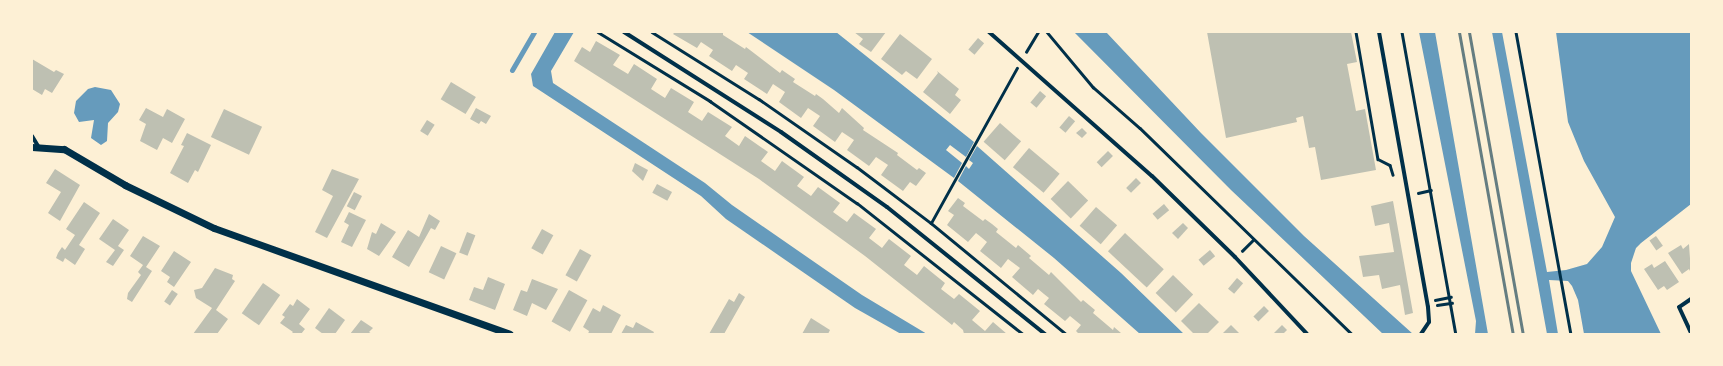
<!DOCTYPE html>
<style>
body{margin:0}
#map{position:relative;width:1723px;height:366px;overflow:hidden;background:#fdf0d5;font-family:"Crimson Pro",serif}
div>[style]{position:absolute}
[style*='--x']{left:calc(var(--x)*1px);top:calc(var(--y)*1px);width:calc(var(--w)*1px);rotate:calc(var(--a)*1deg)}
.water>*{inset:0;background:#669bbc}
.stream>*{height:5px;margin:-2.5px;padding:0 2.5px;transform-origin:2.5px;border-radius:2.5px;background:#669bbc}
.building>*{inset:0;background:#bec0b2;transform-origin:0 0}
.path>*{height:2.5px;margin:-1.25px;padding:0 1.25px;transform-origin:1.25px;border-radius:1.25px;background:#003049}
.minor>*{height:4px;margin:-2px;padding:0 2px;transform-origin:2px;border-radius:2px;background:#003049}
.tertiary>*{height:7px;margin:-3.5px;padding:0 3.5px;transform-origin:3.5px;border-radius:3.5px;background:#003049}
.rail>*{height:3px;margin:-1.5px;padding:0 1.5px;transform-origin:1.5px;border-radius:1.5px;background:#657d81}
span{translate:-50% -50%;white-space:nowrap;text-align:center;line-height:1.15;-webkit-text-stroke:3.5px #fdf0d5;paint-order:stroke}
.frame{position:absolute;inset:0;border:33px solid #fdf0d5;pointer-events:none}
</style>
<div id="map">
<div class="water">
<div style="clip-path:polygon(555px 32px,574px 32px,551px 71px,553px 83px,705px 183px,732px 205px,862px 295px,927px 334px,901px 334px,855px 308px,726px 219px,701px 196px,533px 86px,531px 74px)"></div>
<div style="clip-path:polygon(747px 32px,836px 32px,974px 142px,966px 157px,950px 145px,946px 150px,962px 163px,954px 178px,834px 90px)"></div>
<div style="clip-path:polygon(1074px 32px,1106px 32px,1201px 133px,1304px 236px,1413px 334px,1383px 334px,1231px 190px)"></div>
<div style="clip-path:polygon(1419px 32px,1435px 32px,1488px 334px,1475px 334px,1476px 321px)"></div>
<div style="clip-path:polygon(1492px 32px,1502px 32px,1547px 272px,1566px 270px,1587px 264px,1602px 247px,1615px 217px,1584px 161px,1568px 122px,1556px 32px,1691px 32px,1691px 204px,1641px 243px,1636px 248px,1631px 263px,1631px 271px,1661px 334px,1584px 334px,1578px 300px,1572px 286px,1568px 281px,1549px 280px,1558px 334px,1547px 334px)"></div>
<div style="clip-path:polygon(95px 87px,111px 90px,120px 104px,118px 112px,108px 123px,107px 141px,101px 145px,91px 138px,94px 120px,79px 122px,74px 113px,76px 101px,88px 89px)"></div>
<div style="clip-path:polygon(977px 146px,1121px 273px,1184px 334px,1140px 334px,1054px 258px,958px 181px,966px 166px,969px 169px,973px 163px,969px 160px)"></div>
</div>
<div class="stream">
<div style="--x:512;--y:70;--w:44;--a:-59.9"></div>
</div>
<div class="building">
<div style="clip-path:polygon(675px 32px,723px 32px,723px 35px,745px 49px,746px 47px,780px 73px,782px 70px,795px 79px,793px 82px,815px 96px,816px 94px,823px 99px,839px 113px,842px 108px,864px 128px,863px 130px,898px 153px,897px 155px,917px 170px,919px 168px,926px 173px,916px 186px,910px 182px,903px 191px,881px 175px,888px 165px,876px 157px,869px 166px,847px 150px,854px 140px,842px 132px,835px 142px,813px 126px,820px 116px,808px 108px,801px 118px,779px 102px,785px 92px,773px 84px,767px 94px,744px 79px,748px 73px,736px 65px,732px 71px,709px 56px,713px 50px,701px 42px,697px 48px,673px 34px)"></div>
<div style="clip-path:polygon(854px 32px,886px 32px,871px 52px,859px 44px,863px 39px)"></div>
<div style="clip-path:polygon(1207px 32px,1351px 32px,1357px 62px,1347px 64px,1356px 111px,1365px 109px,1376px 170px,1321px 180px,1315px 147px,1309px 148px,1303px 116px,1296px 118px,1297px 122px,1226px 138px)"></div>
<div style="clip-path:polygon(900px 34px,932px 59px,917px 79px,906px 71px,902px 75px,881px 59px)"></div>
<div style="left:978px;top:38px;width:8px;height:15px;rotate:40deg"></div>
<div style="clip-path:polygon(596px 41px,620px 55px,613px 65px,628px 74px,634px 64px,657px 79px,651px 89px,665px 98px,671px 88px,694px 102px,688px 112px,702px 121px,708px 112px,732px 127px,725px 136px,739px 146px,745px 136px,768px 152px,761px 161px,775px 171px,782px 161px,804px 177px,797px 186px,811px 196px,818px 187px,840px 203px,833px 212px,847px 222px,854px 213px,876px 229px,869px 238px,882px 248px,889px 239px,911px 256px,904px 265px,917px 275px,924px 266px,945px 283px,941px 289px,954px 299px,959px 294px,980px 311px,972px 320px,985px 331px,993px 322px,1007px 334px,964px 334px,963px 330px,954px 322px,952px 325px,865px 256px,759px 179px,574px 61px,582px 47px,590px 52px)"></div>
<div style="clip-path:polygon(32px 59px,54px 72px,56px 70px,64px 74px,52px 93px,45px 89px,42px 95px,32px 89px)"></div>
<div style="clip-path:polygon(937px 71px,959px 89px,955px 95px,961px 100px,950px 114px,923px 92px,938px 73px)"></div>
<div style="left:451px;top:82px;width:29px;height:20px;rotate:31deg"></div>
<div style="left:1040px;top:91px;width:8px;height:15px;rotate:40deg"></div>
<div style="clip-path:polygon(146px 108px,163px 117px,167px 109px,185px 119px,172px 143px,163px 138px,157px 150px,140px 141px,146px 124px,139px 120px)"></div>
<div style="clip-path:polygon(476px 108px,491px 116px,486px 124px,481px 121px,479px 124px,470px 119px)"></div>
<div style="left:224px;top:109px;width:42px;height:31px;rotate:25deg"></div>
<div style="left:1069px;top:116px;width:8px;height:15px;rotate:40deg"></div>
<div style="left:427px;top:120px;width:9px;height:13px;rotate:32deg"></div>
<div style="left:1000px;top:123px;width:28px;height:25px;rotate:41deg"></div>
<div style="clip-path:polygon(1082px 128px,1087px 133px,1082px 138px,1076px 133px)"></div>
<div style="clip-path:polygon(187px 133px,211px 145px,198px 172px,195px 170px,188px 183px,170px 173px,184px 146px,181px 145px)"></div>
<div style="left:1029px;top:148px;width:40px;height:25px;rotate:40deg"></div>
<div style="left:1108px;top:151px;width:7px;height:16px;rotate:45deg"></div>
<div style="clip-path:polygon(635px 163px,648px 170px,643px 181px,632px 171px)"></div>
<div style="clip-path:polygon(55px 169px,80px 185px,60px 221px,48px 213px,61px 192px,46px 183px)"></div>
<div style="clip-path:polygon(332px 169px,359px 179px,327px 238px,315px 232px,333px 196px,322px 190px)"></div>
<div style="left:1136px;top:178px;width:7px;height:14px;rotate:45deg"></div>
<div style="left:1068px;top:181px;width:28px;height:25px;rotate:44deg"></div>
<div style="left:657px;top:184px;width:17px;height:10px;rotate:28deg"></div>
<div style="left:354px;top:192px;width:9px;height:16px;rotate:27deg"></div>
<div style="clip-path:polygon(958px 198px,965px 203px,963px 206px,983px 221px,985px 219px,992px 224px,998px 229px,996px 232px,1016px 248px,1018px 245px,1031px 256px,1029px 258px,1049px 275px,1051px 272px,1081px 302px,1083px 300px,1095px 310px,1093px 313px,1113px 330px,1114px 327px,1121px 333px,1079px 334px,1076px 331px,1081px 325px,1070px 316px,1065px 321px,1044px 304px,1049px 298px,1044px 294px,1038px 289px,1033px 295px,1012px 277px,1020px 268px,1008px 259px,1001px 268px,980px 251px,987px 242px,981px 237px,976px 233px,968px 242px,947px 225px,954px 215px,948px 211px)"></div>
<div style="clip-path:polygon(1393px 201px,1413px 313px,1405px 315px,1400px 285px,1382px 289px,1379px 275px,1363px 277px,1359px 256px,1394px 252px,1389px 223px,1375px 226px,1371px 206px)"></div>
<div style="clip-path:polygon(84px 202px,100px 213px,79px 245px,85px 249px,75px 265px,65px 258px,63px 262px,56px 258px,58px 253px,62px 247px,65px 250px,75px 235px,66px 229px)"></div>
<div style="left:1164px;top:204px;width:8px;height:15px;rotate:50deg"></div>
<div style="left:1096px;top:207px;width:28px;height:25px;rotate:41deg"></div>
<div style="clip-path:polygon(349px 212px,366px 220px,352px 247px,341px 242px,349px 225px,344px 222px)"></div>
<div style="clip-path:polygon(429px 214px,440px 221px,435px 230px,431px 228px,409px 267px,392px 257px,408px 230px,419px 237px)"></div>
<div style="clip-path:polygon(113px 219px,129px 230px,118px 246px,124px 250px,113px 266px,106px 262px,115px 250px,99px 239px)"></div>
<div style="clip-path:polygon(381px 223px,396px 232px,379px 256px,367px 249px,372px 232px,376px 234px)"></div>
<div style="clip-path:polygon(1183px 223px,1188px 228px,1178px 239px,1172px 233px)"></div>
<div style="left:542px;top:229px;width:13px;height:22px;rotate:29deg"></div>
<div style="left:467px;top:232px;width:9px;height:22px;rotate:21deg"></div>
<div style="left:1125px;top:233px;width:53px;height:25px;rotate:43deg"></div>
<div style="clip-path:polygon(143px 236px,160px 246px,146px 267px,152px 271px,132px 302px,127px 299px,128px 293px,141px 275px,138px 272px,143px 265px,130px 256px)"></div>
<div style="left:1656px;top:236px;width:12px;height:8px;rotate:55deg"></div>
<div style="clip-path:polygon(1689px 244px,1691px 273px,1689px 269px,1682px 274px,1668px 253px,1681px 245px,1683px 249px)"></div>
<div style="left:441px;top:246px;width:17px;height:29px;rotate:25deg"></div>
<div style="left:580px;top:249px;width:13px;height:30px;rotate:29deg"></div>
<div style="left:1210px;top:250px;width:8px;height:15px;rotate:50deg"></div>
<div style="clip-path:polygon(174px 251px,191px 262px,174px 287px,167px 282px,170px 277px,161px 271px)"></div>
<div style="clip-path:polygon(1665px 261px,1679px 282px,1667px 290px,1664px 286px,1658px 290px,1644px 269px,1652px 264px,1654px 268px)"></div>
<div style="clip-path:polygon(215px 268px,233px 275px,232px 279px,235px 281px,216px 310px,228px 319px,217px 334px,193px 334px,212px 308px,196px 298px,194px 290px,202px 288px)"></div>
<div style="left:1173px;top:275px;width:28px;height:25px;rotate:44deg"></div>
<div style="clip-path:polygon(488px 277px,505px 284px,495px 310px,469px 300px,474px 287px,483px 290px)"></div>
<div style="left:1237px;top:278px;width:8px;height:14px;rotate:40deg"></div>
<div style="clip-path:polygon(532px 279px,558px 289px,546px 310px,532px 303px,527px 316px,513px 310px,521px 290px,527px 292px)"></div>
<div style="left:263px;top:283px;width:21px;height:37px;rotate:35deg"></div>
<div style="left:172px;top:290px;width:7px;height:14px;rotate:34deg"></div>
<div style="left:569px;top:290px;width:21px;height:36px;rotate:29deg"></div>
<div style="clip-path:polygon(739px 293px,745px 297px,724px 334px,709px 334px,729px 299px,734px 302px)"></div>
<div style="clip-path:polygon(297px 299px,310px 309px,299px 324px,305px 329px,301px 334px,291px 334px,293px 332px,280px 323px,285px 317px,282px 315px,290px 304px,293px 306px)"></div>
<div style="clip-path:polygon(1199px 303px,1219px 322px,1207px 334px,1194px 334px,1181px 321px)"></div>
<div style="clip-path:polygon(603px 305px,621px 315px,611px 334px,588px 334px,589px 331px,583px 327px,593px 308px,600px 312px)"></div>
<div style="left:1264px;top:306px;width:7px;height:15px;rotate:45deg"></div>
<div style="clip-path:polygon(329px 308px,345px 320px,335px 334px,323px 334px,315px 328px)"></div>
<div style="clip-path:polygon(811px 318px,830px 330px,828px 334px,802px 334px)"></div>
<div style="clip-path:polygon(361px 320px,373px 328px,369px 332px,372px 334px,350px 334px)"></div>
<div style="clip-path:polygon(636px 322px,654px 332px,653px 334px,621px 334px,626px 325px,633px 328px)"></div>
<div style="clip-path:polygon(1231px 325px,1240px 334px,1222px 334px)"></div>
<div style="clip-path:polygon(1282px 325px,1287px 330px,1283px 334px,1273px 334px)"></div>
</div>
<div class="path">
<div style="--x:598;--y:32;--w:132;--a:31.6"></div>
<div style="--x:710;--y:101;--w:179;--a:34.8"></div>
<div style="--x:857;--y:203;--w:211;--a:38.3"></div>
<div style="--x:652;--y:32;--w:126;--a:32.1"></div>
<div style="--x:759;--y:99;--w:119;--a:34.8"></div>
<div style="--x:857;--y:167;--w:93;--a:37.1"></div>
<div style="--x:931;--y:223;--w:175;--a:39.4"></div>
<div style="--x:1047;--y:32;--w:72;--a:50.1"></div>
<div style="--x:1093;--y:87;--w:62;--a:41.1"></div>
<div style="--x:1140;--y:128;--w:296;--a:44.2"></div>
<div style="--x:1356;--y:32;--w:129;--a:80.2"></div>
<div style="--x:1378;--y:159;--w:13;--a:27"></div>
<div style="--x:1390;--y:165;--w:10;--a:73"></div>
<div style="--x:1402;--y:32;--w:307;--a:79.9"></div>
<div style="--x:1516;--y:32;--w:307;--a:79.7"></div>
<div style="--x:1026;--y:52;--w:23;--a:-59"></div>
<div style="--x:1418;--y:193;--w:13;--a:-13"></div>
<div style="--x:931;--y:223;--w:177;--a:-61"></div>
<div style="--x:1242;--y:251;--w:16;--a:-45"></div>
<div style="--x:1435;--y:300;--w:16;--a:-11"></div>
<div style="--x:1437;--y:305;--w:15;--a:-8"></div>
</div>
<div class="minor">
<div style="--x:624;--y:32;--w:186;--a:32.5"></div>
<div style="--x:781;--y:132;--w:130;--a:35.3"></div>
<div style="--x:887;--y:207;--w:203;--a:38.8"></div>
<div style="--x:989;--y:32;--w:217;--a:41.5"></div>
<div style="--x:1152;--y:176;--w:116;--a:44.3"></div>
<div style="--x:1235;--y:257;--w:105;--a:46.9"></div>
<div style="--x:1379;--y:32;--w:279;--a:79.9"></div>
<div style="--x:1428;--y:307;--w:15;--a:86"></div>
<div style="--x:1429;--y:322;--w:14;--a:124"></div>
<div style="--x:32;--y:136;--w:12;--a:59"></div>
<div style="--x:1691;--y:299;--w:14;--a:146"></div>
<div style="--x:1679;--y:307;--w:29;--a:65"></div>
</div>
<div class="tertiary">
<div style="--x:32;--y:147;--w:32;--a:4"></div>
<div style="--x:64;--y:149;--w:71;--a:30.5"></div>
<div style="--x:125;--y:185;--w:99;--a:25.8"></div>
<div style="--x:214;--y:228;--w:314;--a:19.7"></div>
</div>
<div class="rail">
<div style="--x:1459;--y:32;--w:307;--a:79.9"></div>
<div style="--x:1469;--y:32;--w:307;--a:79.9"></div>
</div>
<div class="frame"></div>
</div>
